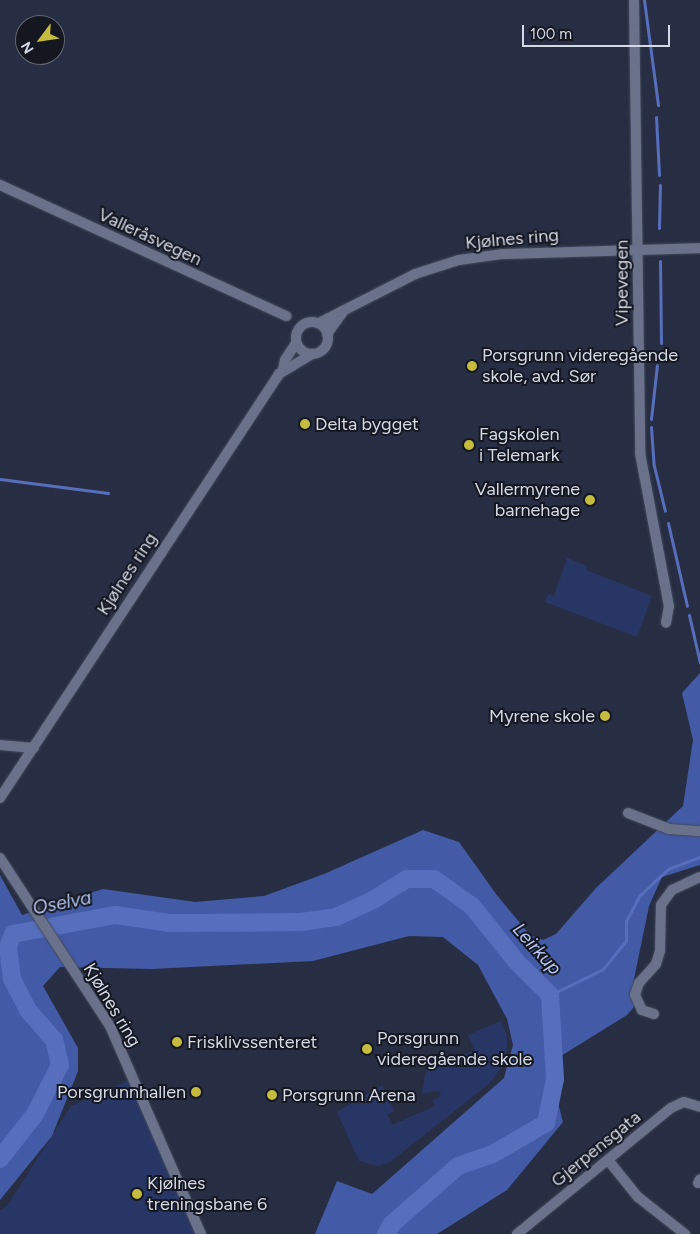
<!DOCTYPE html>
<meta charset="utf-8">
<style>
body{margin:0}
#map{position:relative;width:700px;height:1234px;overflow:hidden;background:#272e43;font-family:Figtree,sans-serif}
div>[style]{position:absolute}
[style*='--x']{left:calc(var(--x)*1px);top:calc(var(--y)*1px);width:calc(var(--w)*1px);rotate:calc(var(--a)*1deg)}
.green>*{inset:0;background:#283666}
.forest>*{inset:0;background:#435aa6}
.stream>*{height:3px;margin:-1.5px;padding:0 1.5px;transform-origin:1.5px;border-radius:1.5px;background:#566ebc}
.river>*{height:18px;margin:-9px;padding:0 9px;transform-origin:9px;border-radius:9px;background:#566ebc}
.roads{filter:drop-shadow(0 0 1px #43495a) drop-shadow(0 0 1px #43495a)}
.street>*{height:10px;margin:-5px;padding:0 5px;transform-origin:5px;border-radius:5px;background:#69728a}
.street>.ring{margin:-5px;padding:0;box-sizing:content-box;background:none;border:10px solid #69728a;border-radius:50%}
.dots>*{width:14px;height:14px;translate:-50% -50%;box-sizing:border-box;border:2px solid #141720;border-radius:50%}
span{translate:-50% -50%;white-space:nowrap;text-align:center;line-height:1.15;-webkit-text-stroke:4px #141720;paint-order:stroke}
.street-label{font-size:18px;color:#d4d9e6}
.poi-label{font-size:18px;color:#d4d9e6}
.left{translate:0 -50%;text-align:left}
.right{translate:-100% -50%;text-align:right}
.water-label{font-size:19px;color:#b6c5f0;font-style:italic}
.north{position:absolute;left:15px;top:15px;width:50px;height:50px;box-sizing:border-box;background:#141720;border:1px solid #61656f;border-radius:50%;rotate:239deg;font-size:14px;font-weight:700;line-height:20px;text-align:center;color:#d4d9e6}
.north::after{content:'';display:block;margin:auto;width:18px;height:22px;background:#c5bc3d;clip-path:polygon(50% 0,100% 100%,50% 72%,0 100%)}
.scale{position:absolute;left:522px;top:25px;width:148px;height:22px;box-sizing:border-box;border:2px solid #d4d9e6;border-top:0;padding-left:6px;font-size:15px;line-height:18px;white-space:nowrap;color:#d4d9e6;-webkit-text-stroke:4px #141720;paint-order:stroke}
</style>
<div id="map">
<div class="green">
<div style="clip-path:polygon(567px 558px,587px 566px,586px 570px,652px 596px,637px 637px,545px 602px,548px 594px,554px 596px)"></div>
<div style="clip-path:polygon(501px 1021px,507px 1035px,507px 1051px,502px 1066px,490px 1083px,390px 1162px,378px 1166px,359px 1161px,337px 1112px,382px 1085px,394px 1111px,387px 1114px,392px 1125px,435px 1106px,432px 1100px,441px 1096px,439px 1091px,422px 1093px,427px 1065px,433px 1062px,436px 1067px,475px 1050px,468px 1035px)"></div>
<div style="clip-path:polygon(134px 1078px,201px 1234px,0 1234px,0 1210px,7px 1206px,71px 1106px)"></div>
</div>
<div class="forest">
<div style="clip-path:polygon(700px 673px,700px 865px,662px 877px,649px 906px,633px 984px,637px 1001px,633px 1008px,627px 1015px,548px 1064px,563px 1122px,507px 1190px,437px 1234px,315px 1234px,337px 1181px,372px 1194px,504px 1078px,513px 1045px,507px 1019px,478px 965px,443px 937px,409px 936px,313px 961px,152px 969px,60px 967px,43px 986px,78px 1048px,78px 1071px,52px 1136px,0 1200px,0 875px,22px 915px,103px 889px,195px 902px,264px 896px,324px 874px,423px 830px,459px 842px,496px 894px,530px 935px,543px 940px,556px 934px,596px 888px,683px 806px,693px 740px,682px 693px)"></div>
</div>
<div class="stream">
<div style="--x:644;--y:0;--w:106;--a:82.4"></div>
<div style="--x:656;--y:117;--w:58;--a:87"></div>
<div style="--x:659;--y:228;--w:43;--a:-88.7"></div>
<div style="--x:660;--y:261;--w:82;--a:89.3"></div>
<div style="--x:651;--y:419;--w:54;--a:-83.7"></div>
<div style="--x:651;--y:427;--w:39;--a:86"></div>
<div style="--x:654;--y:466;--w:46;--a:76.3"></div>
<div style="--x:0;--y:479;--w:109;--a:7.4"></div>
<div style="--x:668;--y:523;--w:85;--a:77.1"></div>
<div style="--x:689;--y:615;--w:49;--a:77.1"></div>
<div style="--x:550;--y:995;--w:59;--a:-26.1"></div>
<div style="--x:603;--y:969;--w:36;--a:-51"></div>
<div style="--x:626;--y:941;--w:20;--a:-90"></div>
<div style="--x:626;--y:921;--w:30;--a:-62"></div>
<div style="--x:640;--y:895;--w:38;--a:-43"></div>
<div style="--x:668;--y:869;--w:34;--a:-21"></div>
</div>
<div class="river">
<div style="--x:0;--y:1159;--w:57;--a:-52.1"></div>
<div style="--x:35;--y:1114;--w:55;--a:-63"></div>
<div style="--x:60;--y:1065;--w:26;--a:-103"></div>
<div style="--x:54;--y:1040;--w:40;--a:-131"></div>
<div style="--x:28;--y:1010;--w:35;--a:-117"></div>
<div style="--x:12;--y:979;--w:32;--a:-97"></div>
<div style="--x:8;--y:947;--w:14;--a:-69"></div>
<div style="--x:13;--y:934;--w:104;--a:-10.6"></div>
<div style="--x:115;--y:915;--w:56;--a:8.3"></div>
<div style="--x:170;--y:923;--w:131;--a:-0.4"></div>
<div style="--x:301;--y:922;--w:35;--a:-8"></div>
<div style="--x:336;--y:917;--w:41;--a:-24.7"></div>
<div style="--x:373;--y:900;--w:40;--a:-32"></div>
<div style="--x:407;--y:879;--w:27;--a:0"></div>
<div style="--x:434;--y:879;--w:47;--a:35.4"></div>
<div style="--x:472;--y:906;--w:70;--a:51.3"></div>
<div style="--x:516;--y:961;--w:48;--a:45"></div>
<div style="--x:550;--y:995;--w:84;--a:86.6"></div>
<div style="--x:555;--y:1079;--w:45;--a:101.6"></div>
<div style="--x:546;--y:1123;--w:61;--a:149.7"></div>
<div style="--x:493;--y:1154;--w:37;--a:161"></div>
<div style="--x:458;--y:1166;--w:88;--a:138.7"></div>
<div style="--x:392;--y:1224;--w:12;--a:121"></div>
</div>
<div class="roads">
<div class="street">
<div style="--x:634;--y:0;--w:453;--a:89.2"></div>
<div style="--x:640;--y:453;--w:156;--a:79.3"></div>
<div style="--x:669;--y:606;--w:17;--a:100"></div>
<div style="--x:0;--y:185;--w:315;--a:24.6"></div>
<div class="ring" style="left:296px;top:322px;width:22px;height:22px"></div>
<div style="--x:319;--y:323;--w:108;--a:-27"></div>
<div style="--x:415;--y:274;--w:46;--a:-17.7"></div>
<div style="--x:459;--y:260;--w:43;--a:-7.9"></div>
<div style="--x:502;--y:254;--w:198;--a:-1.7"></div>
<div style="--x:327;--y:334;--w:27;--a:-54"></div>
<div style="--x:283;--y:369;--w:9;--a:-77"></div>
<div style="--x:285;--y:360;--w:20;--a:-57"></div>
<div style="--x:0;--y:745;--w:34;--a:5"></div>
<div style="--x:0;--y:798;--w:508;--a:-56.65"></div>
<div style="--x:279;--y:374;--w:39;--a:-31"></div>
<div style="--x:628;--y:813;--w:44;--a:21.3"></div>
<div style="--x:669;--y:829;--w:31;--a:4"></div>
<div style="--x:0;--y:858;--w:201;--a:56.8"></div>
<div style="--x:110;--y:1026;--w:227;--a:66.4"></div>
<div style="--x:654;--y:1014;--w:13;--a:-162"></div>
<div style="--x:642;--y:1010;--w:17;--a:-115"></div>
<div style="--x:635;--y:995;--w:13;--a:-72"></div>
<div style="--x:639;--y:983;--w:25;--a:-48"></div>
<div style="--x:656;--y:964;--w:14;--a:-73"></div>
<div style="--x:660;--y:951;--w:46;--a:-88.8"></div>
<div style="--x:661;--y:905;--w:19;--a:-54"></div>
<div style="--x:672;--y:890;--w:31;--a:-25"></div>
<div style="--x:608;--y:1160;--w:48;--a:51"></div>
<div style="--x:638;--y:1197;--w:60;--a:38.2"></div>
<div style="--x:698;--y:1183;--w:4;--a:-63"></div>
<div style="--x:517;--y:1234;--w:199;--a:-39.3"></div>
<div style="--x:671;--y:1108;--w:14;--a:-25"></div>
<div style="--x:684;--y:1102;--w:17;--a:17"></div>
</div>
</div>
<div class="dots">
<div style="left:472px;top:366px;background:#c5bc3d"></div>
<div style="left:305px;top:424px;background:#c5bc3d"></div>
<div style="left:469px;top:445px;background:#c5bc3d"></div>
<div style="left:590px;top:500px;background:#c5bc3d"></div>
<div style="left:605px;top:716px;background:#c5bc3d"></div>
<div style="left:177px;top:1042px;background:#c5bc3d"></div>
<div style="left:367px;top:1049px;background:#c5bc3d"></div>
<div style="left:196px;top:1092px;background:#c5bc3d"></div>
<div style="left:272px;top:1095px;background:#c5bc3d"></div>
<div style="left:137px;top:1194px;background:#c5bc3d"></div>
</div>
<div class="street-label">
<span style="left:150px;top:237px;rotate:25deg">Valleråsvegen</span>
<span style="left:512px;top:239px;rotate:-5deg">Kjølnes ring</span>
<span style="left:622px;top:283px;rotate:-90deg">Vipevegen</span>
<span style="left:127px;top:574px;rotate:-57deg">Kjølnes ring</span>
<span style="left:112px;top:1005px;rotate:59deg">Kjølnes ring</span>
<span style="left:596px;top:1149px;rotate:-39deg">Gjerpensgata</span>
</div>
<div class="poi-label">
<span class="left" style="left:482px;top:366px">Porsgrunn videregående<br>skole, avd. Sør</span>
<span class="left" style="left:315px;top:424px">Delta bygget</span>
<span class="left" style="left:479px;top:445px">Fagskolen<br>i Telemark</span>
<span class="right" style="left:580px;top:500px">Vallermyrene<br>barnehage</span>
<span class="right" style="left:595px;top:716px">Myrene skole</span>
<span class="left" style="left:377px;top:1049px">Porsgrunn<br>videregående skole</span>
<span class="left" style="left:187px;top:1042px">Frisklivssenteret</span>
<span class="right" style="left:186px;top:1092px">Porsgrunnhallen</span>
<span class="left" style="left:282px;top:1095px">Porsgrunn Arena</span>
<span class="left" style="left:147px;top:1194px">Kjølnes<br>treningsbane 6</span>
</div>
<div class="water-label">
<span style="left:62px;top:903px;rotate:-11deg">Oselva</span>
<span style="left:537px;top:949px;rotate:48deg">Leirkup</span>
</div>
<div class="north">N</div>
<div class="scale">100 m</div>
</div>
